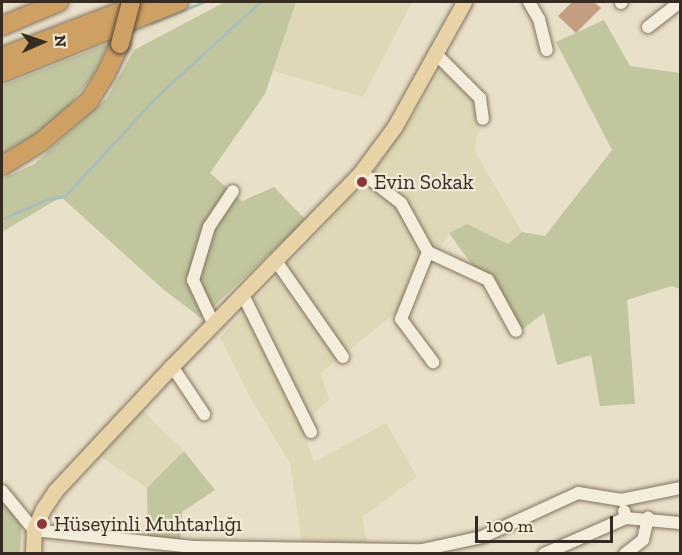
<!DOCTYPE html>
<meta charset="utf-8">
<style>
body{margin:0}
#map{position:relative;width:682px;height:555px;overflow:hidden;background:#e9e0c9;font-family:"Zilla Slab",serif}
div>[style]{position:absolute}
[style*='--x']{left:calc(var(--x)*1px);top:calc(var(--y)*1px);width:calc(var(--w)*1px);rotate:calc(var(--a)*1deg)}
.farmland>*{inset:0;background:#ded8b7}
.green>*{inset:0;background:#c1c69e}
.stream>*{height:3px;margin:-1.5px;padding:0 1.5px;transform-origin:1.5px;border-radius:1.5px;background:#a9beb8}
.building>*{inset:0;background:#c39e83}
.roads{filter:drop-shadow(0 0 2px #837360) drop-shadow(0 0 2px #837360)}
.minor>*{height:12px;margin:-6px;padding:0 6px;transform-origin:6px;border-radius:6px;background:#f5eddb}
.major>*{height:15px;margin:-7.5px;padding:0 7.5px;transform-origin:7.5px;border-radius:7.5px;background:#e7d3a6}
.highway>*{height:18px;margin:-9px;padding:0 9px;transform-origin:9px;border-radius:9px;background:#cea064}
.bridges{filter:drop-shadow(0 0 2px #524233) drop-shadow(0 0 2px #524233)}
.highway-bridge>*{height:18px;margin:-9px;padding:0 9px;transform-origin:9px;border-radius:9px;background:#cea064}
.dots>*{width:16px;height:16px;translate:-50% -50%;box-sizing:border-box;border:3px solid #f2ead7;border-radius:50%}
span{translate:-50% -50%;white-space:nowrap;text-align:center;line-height:1.15;-webkit-text-stroke:4.5px #f2ead7;paint-order:stroke}
.poi-label{font-size:21px;color:#362b21}
.left{translate:0 -50%;text-align:left}
.frame{position:absolute;inset:0;border:3px solid #362b21;pointer-events:none}
.north{position:absolute;left:12px;top:12px;width:60px;height:60px;-webkit-text-stroke:4px #f2ead7;paint-order:stroke;rotate:87deg;font-size:16px;font-weight:700;line-height:24px;text-align:center;color:#362b21}
.north::after{content:'';display:block;margin:auto;width:21px;height:27px;background:#362b21;clip-path:polygon(50% 0,100% 100%,50% 72%,0 100%)}
.scale{position:absolute;left:475px;top:516px;width:138px;height:27px;box-sizing:border-box;border:3px solid #362b21;border-top:0;padding-left:8px;font-size:18px;line-height:21px;white-space:nowrap;color:#362b21;-webkit-text-stroke:4px #f2ead7;paint-order:stroke}
</style>
<div id="map">
<div class="farmland">
<div style="clip-path:polygon(296px 2px,412px 2px,363px 97px,273px 71px)"></div>
<div style="clip-path:polygon(446px 61px,486px 103px,474px 150px,522px 232px,509px 245px,467px 224px,449px 233px,406px 304px,321px 373px,329px 400px,301px 425px,314px 462px,386px 423px,417px 477px,362px 517px,367px 543px,302px 542px,290px 463px,251px 399px,220px 337px,365px 183px,421px 104px)"></div>
<div style="clip-path:polygon(142px 410px,184px 451px,147px 488px,97px 454px)"></div>
</div>
<div class="green">
<div style="clip-path:polygon(225px 2px,296px 2px,265px 94px,210px 173px,242px 201px,274px 187px,306px 220px,201px 318px,164px 290px,61px 197px,2px 232px,2px 179px,34px 164px,107px 98px,134px 50px)"></div>
<div style="clip-path:polygon(604px 20px,630px 66px,680px 73px,680px 289px,672px 286px,627px 300px,635px 404px,600px 406px,591px 355px,557px 365px,544px 313px,520px 331px,449px 233px,467px 224px,508px 244px,522px 232px,545px 236px,612px 150px,556px 42px)"></div>
<div style="clip-path:polygon(109px 43px,97px 70px,68px 107px,43px 130px,2px 154px,2px 86px)"></div>
<div style="clip-path:polygon(184px 451px,215px 490px,182px 512px,180px 541px,148px 538px,147px 488px)"></div>
<div style="clip-path:polygon(2px 503px,22px 522px,20px 553px,2px 553px)"></div>
</div>
<div class="stream">
<div style="--x:151;--y:23;--w:56;--a:-22"></div>
<div style="--x:2;--y:219;--w:49;--a:-24"></div>
<div style="--x:47;--y:199;--w:18;--a:-9"></div>
<div style="--x:65;--y:196;--w:136;--a:-47.4"></div>
<div style="--x:157;--y:96;--w:139;--a:-42.4"></div>
</div>
<div class="building">
<div style="clip-path:polygon(572px 2px,594px 2px,601px 8px,576px 33px,558px 16px)"></div>
</div>
<div class="roads">
<div class="minor">
<div style="--x:529;--y:2;--w:20;--a:60"></div>
<div style="--x:539;--y:19;--w:32;--a:76"></div>
<div style="--x:621;--y:3;--w:1;--a:-45"></div>
<div style="--x:648;--y:27;--w:41;--a:-38"></div>
<div style="--x:437;--y:55;--w:61;--a:45"></div>
<div style="--x:480;--y:98;--w:21;--a:82"></div>
<div style="--x:361;--y:172;--w:51;--a:37.8"></div>
<div style="--x:401;--y:203;--w:56;--a:61.1"></div>
<div style="--x:428;--y:252;--w:66;--a:25"></div>
<div style="--x:488;--y:280;--w:58;--a:61.2"></div>
<div style="--x:428;--y:252;--w:72;--a:111.9"></div>
<div style="--x:401;--y:319;--w:54;--a:53.3"></div>
<div style="--x:276;--y:261;--w:117;--a:55.1"></div>
<div style="--x:243;--y:295;--w:153;--a:63.6"></div>
<div style="--x:214;--y:325;--w:50;--a:-115"></div>
<div style="--x:193;--y:280;--w:55;--a:-73.2"></div>
<div style="--x:209;--y:227;--w:43;--a:-56.3"></div>
<div style="--x:172;--y:366;--w:58;--a:56.3"></div>
<div style="--x:2;--y:491;--w:50;--a:50.6"></div>
<div style="--x:34;--y:530;--w:160;--a:6.1"></div>
<div style="--x:193;--y:547;--w:229;--a:0.8"></div>
<div style="--x:422;--y:550;--w:61;--a:-12.2"></div>
<div style="--x:482;--y:537;--w:106;--a:-24.6"></div>
<div style="--x:578;--y:493;--w:44;--a:9.2"></div>
<div style="--x:621;--y:500;--w:60;--a:-11.5"></div>
<div style="--x:624;--y:511;--w:7;--a:74"></div>
<div style="--x:626;--y:518;--w:54;--a:5.3"></div>
<div style="--x:544;--y:554;--w:90;--a:-23.7"></div>
<div style="--x:625;--y:554;--w:23;--a:-38"></div>
<div style="--x:643;--y:540;--w:23;--a:-77"></div>
</div>
<div class="major">
<div style="--x:33;--y:554;--w:24;--a:-88"></div>
<div style="--x:34;--y:530;--w:23;--a:-67"></div>
<div style="--x:43;--y:509;--w:22;--a:-56"></div>
<div style="--x:55;--y:491;--w:171;--a:-46.9"></div>
<div style="--x:172;--y:366;--w:271;--a:-45.7"></div>
<div style="--x:361;--y:172;--w:57;--a:-53.5"></div>
<div style="--x:395;--y:126;--w:142;--a:-60.9"></div>
</div>
<div class="highway">
<div style="--x:2;--y:26;--w:62;--a:-22.8"></div>
<div style="--x:2;--y:57;--w:153;--a:-21"></div>
<div style="--x:2;--y:73;--w:191;--a:-21.9"></div>
<div style="--x:2;--y:166;--w:46;--a:-31.6"></div>
<div style="--x:41;--y:142;--w:63;--a:-40.5"></div>
<div style="--x:89;--y:101;--w:32;--a:-58"></div>
<div style="--x:106;--y:74;--w:33;--a:-65"></div>
</div>
</div>
<div class="bridges">
<div class="highway-bridge">
<div style="--x:120;--y:44;--w:43;--a:-75.3"></div>
</div>
</div>
<div class="dots">
<div style="left:362px;top:182px;background:#8b3737"></div>
<div style="left:42px;top:524px;background:#8b3737"></div>
</div>
<div class="poi-label">
<span class="left" style="left:374px;top:182px">Evin Sokak</span>
<span class="left" style="left:54px;top:524px">Hüseyinli Muhtarlığı</span>
</div>
<div class="frame"></div>
<div class="north">N</div>
<div class="scale">100 m</div>
</div>
